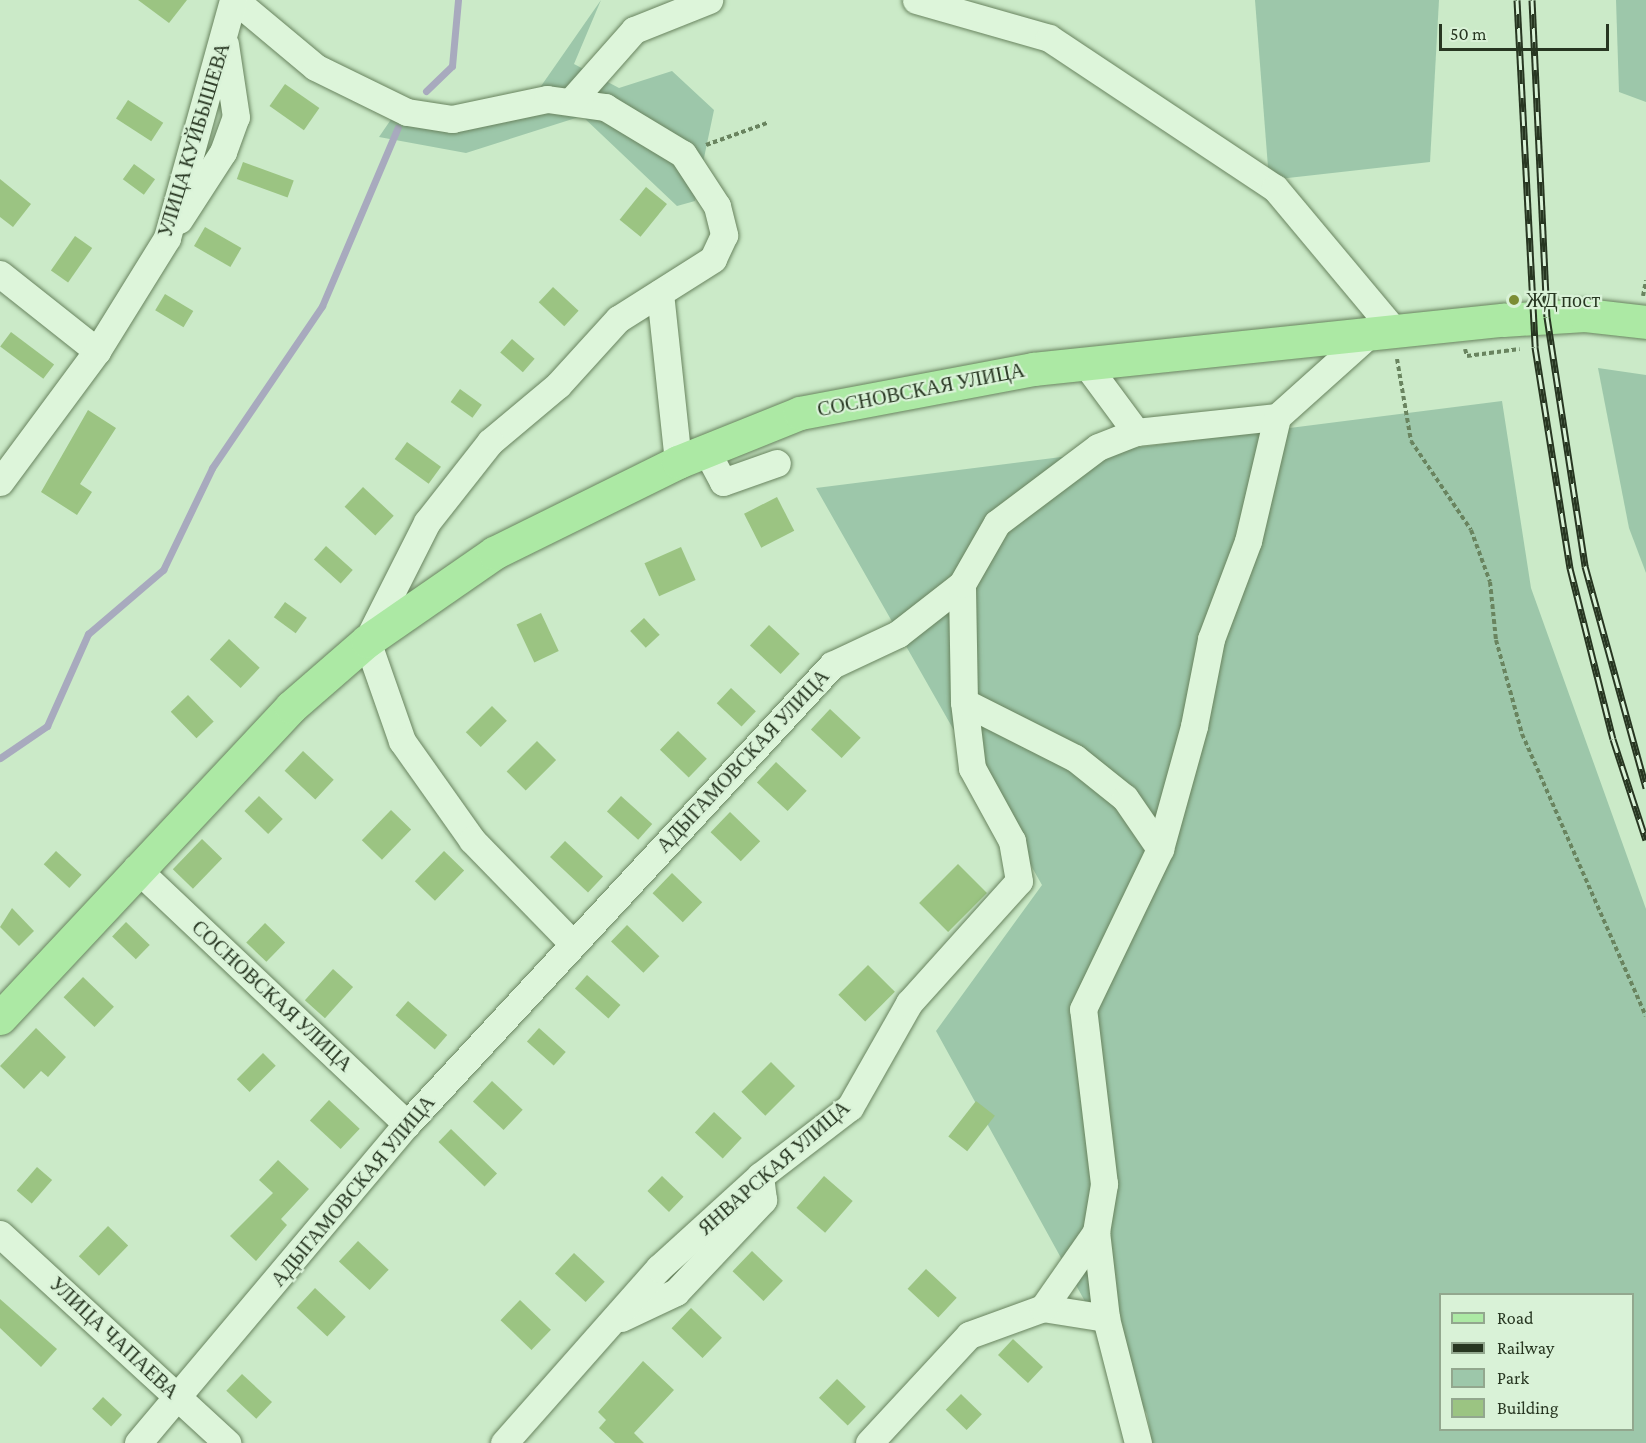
<!DOCTYPE html>
<meta charset="utf-8">
<style>
body{margin:0}
#map{position:relative;width:1646px;height:1443px;overflow:hidden;background:#cbeac8;font-family:"Crimson Pro",serif}
div>[style]{position:absolute}
[style*='--x']{left:calc(var(--x)*1px);top:calc(var(--y)*1px);width:calc(var(--w)*1px);rotate:calc(var(--a)*1deg)}
.green>*{inset:0;background:#9dc7aa}
.stream>*{height:7px;margin:-3.5px;padding:0 3.5px;transform-origin:3.5px;border-radius:3.5px;background:#a8aabe}
.building>*{inset:0;background:#9bc482;transform-origin:0 0}
.path>*{height:4px;margin-top:-2px;transform-origin:0;background:repeating-linear-gradient(90deg,#69845f 0 4.5px,transparent 0 7.5px)}
.roads{filter:drop-shadow(0 0 2px #69845f) drop-shadow(0 0 2px #69845f)}
.minor>*{height:27px;margin:-13.5px;padding:0 13.5px;transform-origin:13.5px;border-radius:13.5px;background:#ddf5da}
.major>*{height:33px;margin:-16.5px;padding:0 16.5px;transform-origin:16.5px;border-radius:16.5px;background:#ace9a4}
.rail>*{height:7px;margin-top:-3.5px;transform-origin:0;background:repeating-linear-gradient(90deg,#d9f2d7 0 14px,#273621 0 28px);box-sizing:border-box;border-block:2px solid #273621}
.dots>*{width:16px;height:16px;translate:-50% -50%;box-sizing:border-box;border:3px solid #d9f2d7;border-radius:50%}
span{translate:-50% -50%;white-space:nowrap;text-align:center;line-height:1.15;-webkit-text-stroke:4.5px #d9f2d7;paint-order:stroke}
.street-label{font-size:20px;color:#273621}
.poi-label{font-size:20px;color:#273621}
.left{translate:0 -50%;text-align:left}
.legend{position:absolute;left:1439px;top:1293px;width:195px;height:138px;box-sizing:border-box;background:#d9f2d7;border:2px solid #92a78e;margin:0;padding:8px 10px;list-style:none;font-size:18px;color:#273621}
.legend li{display:flex;align-items:center;gap:12px;height:30px}
.legend b{width:30px;border:2px solid #92a78e}
.scale{position:absolute;left:1439px;top:24px;width:170px;height:27px;box-sizing:border-box;border:3px solid #273621;border-top:0;padding-left:8px;font-size:18px;line-height:21px;white-space:nowrap;color:#273621;-webkit-text-stroke:4px #d9f2d7;paint-order:stroke}
</style>
<div id="map">
<div class="green">
<div style="clip-path:polygon(601px 0,574px 64px,619px 88px,672px 71px,714px 110px,695px 201px,677px 206px,582px 116px,466px 153px,379px 137px,394px 115px,523px 112px)"></div>
<div style="clip-path:polygon(1255px 0,1439px 0,1430px 162px,1269px 180px)"></div>
<div style="clip-path:polygon(1616px 0,1646px 0,1646px 102px,1619px 92px)"></div>
<div style="clip-path:polygon(1598px 368px,1646px 375px,1646px 573px,1629px 528px)"></div>
<div style="clip-path:polygon(evenodd,1502px 401px,1531px 588px,1646px 909px,1646px 1443px,1152px 1443px,1147px 1414px,936px 1031px,1042px 885px,816px 488px,1502px 401px,1440px 1294px,1632px 1294px,1632px 1430px,1440px 1430px,1440px 1294px)"></div>
</div>
<div class="stream">
<div style="--x:426;--y:91;--w:36;--a:-44"></div>
<div style="--x:452;--y:66;--w:66;--a:-84.8"></div>
<div style="--x:0;--y:758;--w:57;--a:-34.2"></div>
<div style="--x:47;--y:726;--w:101;--a:-66"></div>
<div style="--x:88;--y:634;--w:99;--a:-40.5"></div>
<div style="--x:163;--y:570;--w:113;--a:-64.3"></div>
<div style="--x:212;--y:468;--w:196;--a:-55.8"></div>
<div style="--x:322;--y:306;--w:194;--a:-67"></div>
</div>
<div class="building">
<div style="clip-path:polygon(138px 0,187px 0,169px 23px)"></div>
<div style="left:285px;top:84px;width:42px;height:27px;rotate:35deg"></div>
<div style="left:128px;top:100px;width:42px;height:22px;rotate:33deg"></div>
<div style="left:243px;top:162px;width:54px;height:18px;rotate:20deg"></div>
<div style="left:134px;top:164px;width:26px;height:19px;rotate:36deg"></div>
<div style="clip-path:polygon(0 179px,31px 204px,13px 227px,0 217px)"></div>
<div style="left:646px;top:187px;width:27px;height:42px;rotate:39deg"></div>
<div style="left:205px;top:227px;width:42px;height:22px;rotate:30deg"></div>
<div style="left:75px;top:236px;width:21px;height:42px;rotate:35deg"></div>
<div style="left:553px;top:287px;width:35px;height:21px;rotate:43deg"></div>
<div style="left:165px;top:294px;width:33px;height:19px;rotate:31deg"></div>
<div style="left:11px;top:332px;width:54px;height:18px;rotate:37deg"></div>
<div style="left:512px;top:339px;width:30px;height:18px;rotate:41deg"></div>
<div style="left:460px;top:389px;width:27px;height:16px;rotate:36deg"></div>
<div style="clip-path:polygon(88px 410px,116px 428px,80px 484px,92px 492px,77px 515px,41px 492px)"></div>
<div style="left:407px;top:442px;width:42px;height:21px;rotate:36deg"></div>
<div style="left:363px;top:487px;width:42px;height:27px;rotate:43deg"></div>
<div style="left:777px;top:497px;width:38px;height:37px;rotate:63deg"></div>
<div style="left:326px;top:546px;width:36px;height:18px;rotate:42deg"></div>
<div style="left:681px;top:547px;width:36px;height:40px;rotate:66deg"></div>
<div style="left:285px;top:602px;width:27px;height:19px;rotate:36deg"></div>
<div style="left:541px;top:613px;width:42px;height:27px;rotate:65deg"></div>
<div style="left:644px;top:618px;width:23px;height:19px;rotate:47deg"></div>
<div style="left:769px;top:625px;width:42px;height:28px;rotate:43deg"></div>
<div style="left:229px;top:639px;width:42px;height:28px;rotate:43deg"></div>
<div style="left:731px;top:688px;width:34px;height:21px;rotate:43deg"></div>
<div style="left:188px;top:695px;width:37px;height:24px;rotate:46deg"></div>
<div style="left:492px;top:706px;width:21px;height:37px;rotate:45deg"></div>
<div style="left:830px;top:709px;width:42px;height:28px;rotate:43deg"></div>
<div style="left:678px;top:731px;width:40px;height:26px;rotate:44deg"></div>
<div style="left:537px;top:741px;width:27px;height:43px;rotate:45deg"></div>
<div style="left:303px;top:751px;width:42px;height:27px;rotate:43deg"></div>
<div style="left:776px;top:762px;width:42px;height:28px;rotate:43deg"></div>
<div style="left:259px;top:796px;width:33px;height:21px;rotate:44deg"></div>
<div style="left:621px;top:796px;width:42px;height:21px;rotate:42deg"></div>
<div style="left:391px;top:810px;width:28px;height:42px;rotate:44deg"></div>
<div style="left:730px;top:812px;width:42px;height:28px;rotate:44deg"></div>
<div style="left:202px;top:839px;width:28px;height:42px;rotate:44deg"></div>
<div style="left:565px;top:841px;width:52px;height:22px;rotate:43deg"></div>
<div style="left:56px;top:851px;width:35px;height:18px;rotate:43deg"></div>
<div style="left:444px;top:851px;width:28px;height:42px;rotate:44deg"></div>
<div style="left:958px;top:864px;width:41px;height:55px;rotate:45deg"></div>
<div style="left:672px;top:873px;width:42px;height:28px;rotate:44deg"></div>
<div style="clip-path:polygon(12px 908px,34px 931px,19px 946px,0 927px)"></div>
<div style="left:126px;top:922px;width:33px;height:20px;rotate:44deg"></div>
<div style="left:265px;top:923px;width:28px;height:27px;rotate:44deg"></div>
<div style="left:627px;top:925px;width:45px;height:23px;rotate:44deg"></div>
<div style="left:868px;top:965px;width:38px;height:42px;rotate:45deg"></div>
<div style="left:333px;top:969px;width:27px;height:42px;rotate:42deg"></div>
<div style="left:587px;top:975px;width:45px;height:18px;rotate:42deg"></div>
<div style="left:83px;top:977px;width:43px;height:28px;rotate:44deg"></div>
<div style="left:408px;top:1001px;width:52px;height:19px;rotate:41deg"></div>
<div style="clip-path:polygon(36px 1028px,66px 1057px,48px 1077px,41px 1071px,24px 1089px,0 1066px)"></div>
<div style="left:539px;top:1028px;width:36px;height:18px;rotate:42deg"></div>
<div style="left:263px;top:1053px;width:18px;height:37px;rotate:45deg"></div>
<div style="left:771px;top:1062px;width:34px;height:42px;rotate:45deg"></div>
<div style="left:492px;top:1081px;width:42px;height:28px;rotate:43deg"></div>
<div style="left:329px;top:1100px;width:42px;height:28px;rotate:43deg"></div>
<div style="left:976px;top:1101px;width:24px;height:45px;rotate:38deg"></div>
<div style="left:714px;top:1112px;width:38px;height:28px;rotate:43deg"></div>
<div style="left:451px;top:1129px;width:64px;height:18px;rotate:44deg"></div>
<div style="clip-path:polygon(278px 1160px,309px 1189px,281px 1219px,287px 1225px,256px 1261px,230px 1236px,273px 1193px,259px 1180px)"></div>
<div style="left:37px;top:1167px;width:20px;height:31px;rotate:41deg"></div>
<div style="left:662px;top:1176px;width:30px;height:21px;rotate:44deg"></div>
<div style="left:824px;top:1176px;width:38px;height:42px;rotate:41deg"></div>
<div style="left:108px;top:1226px;width:28px;height:42px;rotate:44deg"></div>
<div style="left:358px;top:1241px;width:42px;height:28px;rotate:43deg"></div>
<div style="left:752px;top:1251px;width:43px;height:28px;rotate:44deg"></div>
<div style="left:574px;top:1253px;width:42px;height:28px;rotate:43deg"></div>
<div style="left:926px;top:1269px;width:42px;height:27px;rotate:43deg"></div>
<div style="left:315px;top:1288px;width:42px;height:27px;rotate:43deg"></div>
<div style="clip-path:polygon(0 1299px,57px 1349px,41px 1367px,0 1328px)"></div>
<div style="left:520px;top:1300px;width:43px;height:28px;rotate:44deg"></div>
<div style="left:691px;top:1308px;width:43px;height:28px;rotate:44deg"></div>
<div style="left:1013px;top:1339px;width:41px;height:22px;rotate:43deg"></div>
<div style="clip-path:polygon(643px 1361px,674px 1390px,634px 1433px,644px 1443px,615px 1443px,599px 1428px,606px 1420px,598px 1412px)"></div>
<div style="left:242px;top:1374px;width:41px;height:23px;rotate:43deg"></div>
<div style="left:837px;top:1379px;width:40px;height:26px;rotate:44deg"></div>
<div style="left:961px;top:1394px;width:29px;height:22px;rotate:44deg"></div>
<div style="left:103px;top:1397px;width:26px;height:16px;rotate:43deg"></div>
</div>
<div class="path">
<div style="--x:706;--y:145;--w:65;--a:-19.8"></div>
<div style="--x:1643;--y:296;--w:16;--a:-79"></div>
<div style="--x:1465;--y:349;--w:7;--a:74"></div>
<div style="--x:1467;--y:356;--w:53;--a:-7.5"></div>
<div style="--x:1397;--y:359;--w:83;--a:80.3"></div>
<div style="--x:1411;--y:441;--w:107;--a:56"></div>
<div style="--x:1471;--y:530;--w:55;--a:69.9"></div>
<div style="--x:1490;--y:582;--w:58;--a:84.1"></div>
<div style="--x:1496;--y:640;--w:98;--a:74.5"></div>
<div style="--x:1522;--y:734;--w:308;--a:66.3"></div>
</div>
<div class="roads">
<div class="minor">
<div style="--x:235;--y:0;--w:104;--a:39.9"></div>
<div style="--x:315;--y:67;--w:102;--a:26.1"></div>
<div style="--x:407;--y:112;--w:46;--a:8.8"></div>
<div style="--x:452;--y:119;--w:97;--a:-11.9"></div>
<div style="--x:547;--y:99;--w:59;--a:7.9"></div>
<div style="--x:605;--y:107;--w:91;--a:31.1"></div>
<div style="--x:683;--y:154;--w:62;--a:56.8"></div>
<div style="--x:717;--y:206;--w:30;--a:76"></div>
<div style="--x:724;--y:235;--w:26;--a:115"></div>
<div style="--x:713;--y:259;--w:112;--a:147.7"></div>
<div style="--x:618;--y:319;--w:89;--a:132.3"></div>
<div style="--x:558;--y:385;--w:89;--a:140"></div>
<div style="--x:490;--y:442;--w:102;--a:128.2"></div>
<div style="--x:427;--y:522;--w:133;--a:116.8"></div>
<div style="--x:367;--y:641;--w:106;--a:70.7"></div>
<div style="--x:402;--y:741;--w:121;--a:54.7"></div>
<div style="--x:472;--y:840;--w:145;--a:45.8"></div>
<div style="--x:916;--y:0;--w:138;--a:15.9"></div>
<div style="--x:1049;--y:38;--w:271;--a:33.6"></div>
<div style="--x:1275;--y:188;--w:182;--a:50.1"></div>
<div style="--x:573;--y:99;--w:92;--a:-48.5"></div>
<div style="--x:634;--y:30;--w:81;--a:-21.8"></div>
<div style="--x:179;--y:220;--w:81;--a:-57.1"></div>
<div style="--x:223;--y:152;--w:37;--a:-70"></div>
<div style="--x:236;--y:117;--w:74;--a:-98.6"></div>
<div style="--x:0;--y:274;--w:124;--a:38.4"></div>
<div style="--x:660;--y:293;--w:170;--a:83.9"></div>
<div style="--x:1085;--y:363;--w:86;--a:53.5"></div>
<div style="--x:1136;--y:432;--w:142;--a:-6.1"></div>
<div style="--x:1277;--y:417;--w:130;--a:-41.9"></div>
<div style="--x:706;--y:450;--w:36;--a:62"></div>
<div style="--x:723;--y:482;--w:57;--a:-19.4"></div>
<div style="--x:0;--y:482;--w:163;--a:-53.5"></div>
<div style="--x:97;--y:351;--w:133;--a:-58.2"></div>
<div style="--x:167;--y:238;--w:247;--a:-74.5"></div>
<div style="--x:964;--y:702;--w:124;--a:26.8"></div>
<div style="--x:1075;--y:758;--w:64;--a:38.7"></div>
<div style="--x:1125;--y:798;--w:62;--a:55.5"></div>
<div style="--x:136;--y:868;--w:373;--a:43.4"></div>
<div style="--x:0;--y:1234;--w:309;--a:42.6"></div>
<div style="--x:1043;--y:1308;--w:64;--a:9"></div>
<div style="--x:621;--y:1318;--w:61;--a:-25.3"></div>
<div style="--x:676;--y:1292;--w:127;--a:-46.6"></div>
<div style="--x:763;--y:1200;--w:24;--a:-97"></div>
<div style="--x:138;--y:1443;--w:417;--a:-49.9"></div>
<div style="--x:407;--y:1124;--w:626;--a:-47.2"></div>
<div style="--x:832;--y:665;--w:73;--a:-25.2"></div>
<div style="--x:898;--y:634;--w:81;--a:-38"></div>
<div style="--x:504;--y:1443;--w:234;--a:-48.5"></div>
<div style="--x:659;--y:1268;--w:137;--a:-42.3"></div>
<div style="--x:760;--y:1176;--w:113;--a:-37.5"></div>
<div style="--x:850;--y:1107;--w:120;--a:-60.4"></div>
<div style="--x:909;--y:1003;--w:164;--a:-48"></div>
<div style="--x:1019;--y:881;--w:41;--a:-99.9"></div>
<div style="--x:1012;--y:841;--w:83;--a:-118.7"></div>
<div style="--x:972;--y:768;--w:66;--a:-96.9"></div>
<div style="--x:964;--y:702;--w:118;--a:-91"></div>
<div style="--x:962;--y:584;--w:70;--a:-60.2"></div>
<div style="--x:997;--y:523;--w:126;--a:-37"></div>
<div style="--x:1098;--y:447;--w:41;--a:-21.5"></div>
<div style="--x:869;--y:1443;--w:147;--a:-47.2"></div>
<div style="--x:969;--y:1335;--w:79;--a:-20"></div>
<div style="--x:1043;--y:1308;--w:93;--a:-55.1"></div>
<div style="--x:1138;--y:1443;--w:129;--a:-104.4"></div>
<div style="--x:1106;--y:1318;--w:87;--a:-96.6"></div>
<div style="--x:1096;--y:1232;--w:49;--a:-80.5"></div>
<div style="--x:1104;--y:1184;--w:176;--a:-96.8"></div>
<div style="--x:1083;--y:1009;--w:178;--a:-64.3"></div>
<div style="--x:1160;--y:849;--w:128;--a:-74.5"></div>
<div style="--x:1194;--y:726;--w:89;--a:-78.9"></div>
<div style="--x:1211;--y:639;--w:105;--a:-69.3"></div>
<div style="--x:1248;--y:541;--w:127;--a:-76.8"></div>
</div>
<div class="major">
<div style="--x:0;--y:1018;--w:426;--a:-46.9"></div>
<div style="--x:291;--y:707;--w:101;--a:-41"></div>
<div style="--x:367;--y:641;--w:155;--a:-34.7"></div>
<div style="--x:494;--y:553;--w:205;--a:-26.3"></div>
<div style="--x:678;--y:462;--w:131;--a:-21.9"></div>
<div style="--x:800;--y:413;--w:237;--a:-10.7"></div>
<div style="--x:1033;--y:369;--w:473;--a:-6"></div>
<div style="--x:1503;--y:320;--w:82;--a:-3.5"></div>
<div style="--x:1585;--y:315;--w:61;--a:6.5"></div>
</div>
</div>
<div class="rail">
<div style="--x:1517;--y:0;--w:347;--a:87"></div>
<div style="--x:1535;--y:347;--w:224;--a:81"></div>
<div style="--x:1570;--y:568;--w:176;--a:75.9"></div>
<div style="--x:1613;--y:739;--w:106;--a:71.9"></div>
<div style="--x:1532;--y:0;--w:317;--a:87.3"></div>
<div style="--x:1547;--y:317;--w:252;--a:81.3"></div>
<div style="--x:1585;--y:566;--w:230;--a:74.6"></div>
</div>
<div class="dots">
<div style="left:1514px;top:300px;background:#7c8d35"></div>
</div>
<div class="street-label">
<span style="left:194px;top:140px;rotate:-73deg">УЛИЦА КУЙБЫШЕВА</span>
<span style="left:921px;top:390px;rotate:-11deg">СОСНОВСКАЯ УЛИЦА</span>
<span style="left:743px;top:761px;rotate:-47deg">АДЫГАМОВСКАЯ УЛИЦА</span>
<span style="left:272px;top:996px;rotate:43deg">СОСНОВСКАЯ УЛИЦА</span>
<span style="left:774px;top:1168px;rotate:-41deg">ЯНВАРСКАЯ УЛИЦА</span>
<span style="left:353px;top:1191px;rotate:-50deg">АДЫГАМОВСКАЯ УЛИЦА</span>
<span style="left:114px;top:1338px;rotate:43deg">УЛИЦА ЧАПАЕВА</span>
</div>
<div class="poi-label">
<span class="left" style="left:1526px;top:300px">ЖД пост</span>
</div>
<ul class="legend">
<li><b style="height:8px;background:#ace9a4"></b>Road</li>
<li><b style="height:8px;background:#273621"></b>Railway</li>
<li><b style="height:16px;background:#9dc7aa"></b>Park</li>
<li><b style="height:16px;background:#9bc482"></b>Building</li>
</ul>
<div class="scale">50 m</div>
</div>
